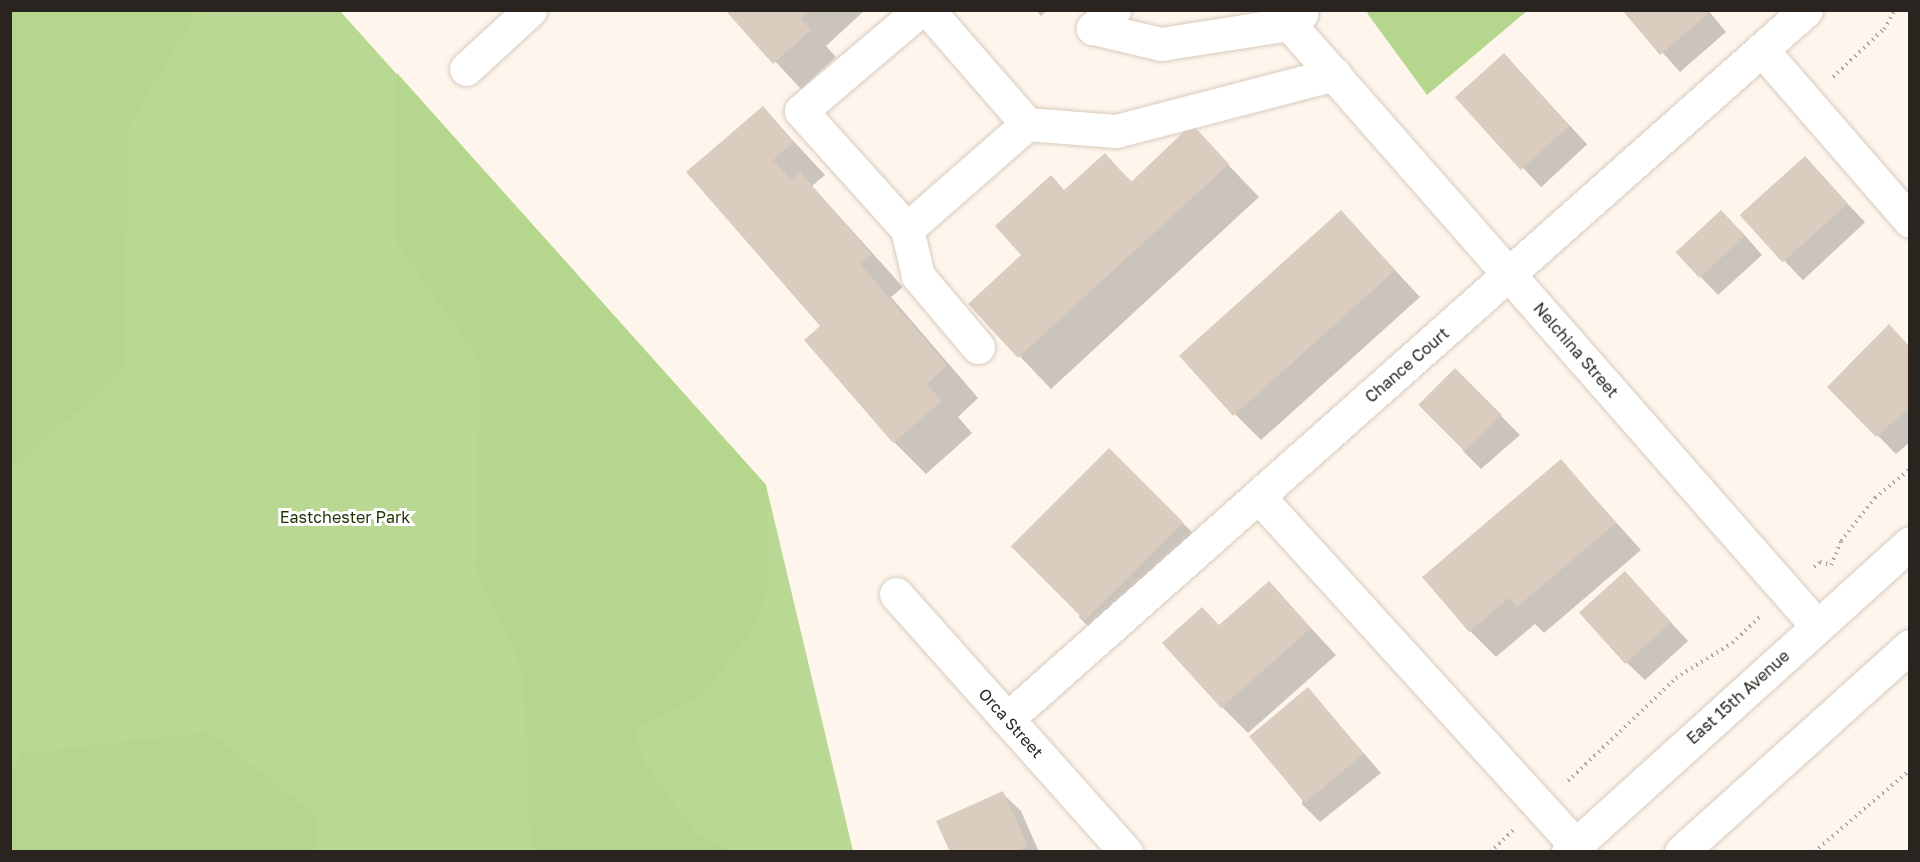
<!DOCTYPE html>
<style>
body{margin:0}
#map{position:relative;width:1920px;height:862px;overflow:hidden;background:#fef6ed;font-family:"Golos Text",sans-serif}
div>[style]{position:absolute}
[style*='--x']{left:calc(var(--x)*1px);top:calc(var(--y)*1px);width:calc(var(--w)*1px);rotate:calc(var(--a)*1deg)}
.green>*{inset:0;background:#b9d893}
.forest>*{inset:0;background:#b5d78d}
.shadow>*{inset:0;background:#0003;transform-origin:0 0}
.building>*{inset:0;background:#daccbe;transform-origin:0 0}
.path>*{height:4px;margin-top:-2px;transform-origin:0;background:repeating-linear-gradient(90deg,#ada69f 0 1.5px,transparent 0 6px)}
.roads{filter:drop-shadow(0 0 2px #d9cbbe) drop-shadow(0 0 2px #d9cbbe)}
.minor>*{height:33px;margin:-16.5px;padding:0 16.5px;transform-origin:16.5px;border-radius:16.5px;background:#fff}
.major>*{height:33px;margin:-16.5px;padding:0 16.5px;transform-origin:16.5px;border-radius:16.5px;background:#fff}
span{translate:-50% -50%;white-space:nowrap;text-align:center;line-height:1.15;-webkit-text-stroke:6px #fff;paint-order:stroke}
.street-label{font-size:16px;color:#29241f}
.park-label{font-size:16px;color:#1f3200}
.frame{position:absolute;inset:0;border:12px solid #29241f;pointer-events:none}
</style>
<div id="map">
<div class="green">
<div style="clip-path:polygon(10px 11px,340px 11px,766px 485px,853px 851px,11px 851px)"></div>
</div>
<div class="forest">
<div style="clip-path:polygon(11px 10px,197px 11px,129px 126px,123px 371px,11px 470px)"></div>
<div style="clip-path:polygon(1370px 10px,1527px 10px,1527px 11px,1427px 95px,1367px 13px)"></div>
<div style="clip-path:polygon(397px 73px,766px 485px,768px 589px,755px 626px,706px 692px,634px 729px,645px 764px,696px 833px,733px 851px,535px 851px,530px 831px,524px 674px,477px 570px,479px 359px,395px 241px)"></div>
<div style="clip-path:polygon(209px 732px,318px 817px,316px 851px,11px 851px,11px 776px,20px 754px)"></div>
</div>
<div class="shadow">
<div style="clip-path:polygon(727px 10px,865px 10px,826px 46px,836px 57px,801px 89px)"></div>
<div style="clip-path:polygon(1036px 10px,1047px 10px,1041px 16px)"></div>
<div style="clip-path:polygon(1624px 10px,1708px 10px,1726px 32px,1680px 72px)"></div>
<div style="left:1504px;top:55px;width:122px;height:63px;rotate:47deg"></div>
<div style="clip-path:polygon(763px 108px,825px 175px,812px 186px,903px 287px,891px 297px,978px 398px,958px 417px,972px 433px,926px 474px,894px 442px,822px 326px,688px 172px)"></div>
<div style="clip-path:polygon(1192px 127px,1259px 197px,1051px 389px,970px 304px,1023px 255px,1065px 192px,1105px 155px,1132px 182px)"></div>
<div style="left:1805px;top:158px;width:88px;height:85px;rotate:47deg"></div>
<div style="clip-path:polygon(1341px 212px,1420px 297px,1261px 440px,1235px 414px)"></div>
<div style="clip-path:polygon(1740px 230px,1762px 255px,1718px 295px,1677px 252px)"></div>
<div style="clip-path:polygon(1910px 347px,1910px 442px,1896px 454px,1830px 387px)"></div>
<div style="clip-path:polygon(1455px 370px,1520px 435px,1481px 469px,1463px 451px)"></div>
<div style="clip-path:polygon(1109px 450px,1209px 549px,1105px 643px,1079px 617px)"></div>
<div style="clip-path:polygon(1561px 461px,1641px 550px,1544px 633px,1535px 624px,1496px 657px,1470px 631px)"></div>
<div style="clip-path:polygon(1625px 573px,1688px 641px,1645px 680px,1626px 662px)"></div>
<div style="clip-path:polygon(1269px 583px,1336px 655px,1248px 733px,1222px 707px,1219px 626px)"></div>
<div style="clip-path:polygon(1308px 689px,1381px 773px,1320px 822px,1302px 804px)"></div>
<div style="clip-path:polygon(1002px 793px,1021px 811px,1039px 852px,952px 852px)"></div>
</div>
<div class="building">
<div style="clip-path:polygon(725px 10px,810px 10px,801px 19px,811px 30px,773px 64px)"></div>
<div style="clip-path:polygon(1622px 10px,1707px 10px,1709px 13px,1660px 55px)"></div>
<div style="left:1504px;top:53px;width:98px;height:66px;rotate:48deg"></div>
<div style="clip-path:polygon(763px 106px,794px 142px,773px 160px,791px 180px,800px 172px,872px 255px,860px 264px,947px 365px,927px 384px,942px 401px,893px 443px,804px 340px,820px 326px,686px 172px)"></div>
<div style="clip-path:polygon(1192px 124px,1229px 164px,1018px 358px,968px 304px,1021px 255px,995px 226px,1051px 175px,1064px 190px,1105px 153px,1131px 182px)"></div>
<div style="left:1805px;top:156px;width:64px;height:88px;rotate:48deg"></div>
<div style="left:1341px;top:210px;width:81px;height:218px;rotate:48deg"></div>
<div style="left:1721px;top:210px;width:35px;height:62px;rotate:47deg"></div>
<div style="clip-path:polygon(1889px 324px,1910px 347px,1910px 407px,1876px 437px,1827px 387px)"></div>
<div style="left:1455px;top:368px;width:66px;height:52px;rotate:45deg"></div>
<div style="left:1109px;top:448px;width:105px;height:139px;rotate:45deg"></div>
<div style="clip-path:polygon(1561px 459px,1616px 523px,1517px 607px,1509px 598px,1469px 632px,1422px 577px)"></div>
<div style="left:1625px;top:571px;width:69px;height:62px;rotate:48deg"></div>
<div style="clip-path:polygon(1269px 581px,1311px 628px,1221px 708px,1162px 643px,1202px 607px,1219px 625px)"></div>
<div style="left:1308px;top:687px;width:87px;height:77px;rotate:50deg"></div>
<div style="clip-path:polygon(1003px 791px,1028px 846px,1016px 852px,950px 852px,936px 821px)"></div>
</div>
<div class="path">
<div style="--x:1833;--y:77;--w:70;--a:-43.3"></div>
<div style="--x:1884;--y:29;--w:22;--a:-60"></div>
<div style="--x:1814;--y:567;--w:8;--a:-40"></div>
<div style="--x:1820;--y:562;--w:11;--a:15"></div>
<div style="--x:1831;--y:565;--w:26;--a:-67"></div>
<div style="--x:1841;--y:541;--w:55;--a:-51.7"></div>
<div style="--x:1875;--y:498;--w:45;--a:-39.6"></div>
<div style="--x:1568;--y:781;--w:149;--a:-43.6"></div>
<div style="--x:1676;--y:678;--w:66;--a:-32"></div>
<div style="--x:1732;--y:643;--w:38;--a:-43"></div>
<div style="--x:1490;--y:852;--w:33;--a:-43"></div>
<div style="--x:1814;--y:852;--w:126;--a:-40.5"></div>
</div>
<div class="roads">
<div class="minor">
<div style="--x:920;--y:10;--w:156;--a:139.7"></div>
<div style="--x:801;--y:111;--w:159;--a:48.1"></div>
<div style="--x:907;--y:229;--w:159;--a:-41.2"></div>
<div style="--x:1027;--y:124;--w:89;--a:4.5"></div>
<div style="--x:1116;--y:131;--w:226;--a:-14.6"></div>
<div style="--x:928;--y:10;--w:151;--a:49"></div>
<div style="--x:1114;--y:10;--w:28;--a:139"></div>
<div style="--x:1093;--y:28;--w:70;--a:13.2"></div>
<div style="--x:1161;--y:44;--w:130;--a:-8.9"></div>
<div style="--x:1289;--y:24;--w:16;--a:-40"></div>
<div style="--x:1277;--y:10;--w:819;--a:48.76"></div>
<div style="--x:1762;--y:50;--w:226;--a:49.1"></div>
<div style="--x:466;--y:69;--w:87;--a:-42.7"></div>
<div style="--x:907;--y:229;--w:48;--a:76.8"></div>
<div style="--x:918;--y:276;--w:93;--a:49.8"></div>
<div style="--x:1258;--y:496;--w:472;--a:47.7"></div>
<div style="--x:896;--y:594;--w:346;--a:48.3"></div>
<div style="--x:1007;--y:719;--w:1068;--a:-41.58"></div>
</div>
<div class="major">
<div style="--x:1568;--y:852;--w:461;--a:-42.1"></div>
<div style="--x:1681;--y:852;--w:308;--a:-42"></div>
</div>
</div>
<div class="street-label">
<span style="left:1576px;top:350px;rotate:49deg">Nelchina Street</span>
<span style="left:1407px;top:365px;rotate:-41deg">Chance Court</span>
<span style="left:1738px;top:697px;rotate:-42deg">East 15th Avenue</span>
<span style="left:1011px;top:723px;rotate:48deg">Orca Street</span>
</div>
<div class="park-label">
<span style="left:345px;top:517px">Eastchester Park</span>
</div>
<div class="frame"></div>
</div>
